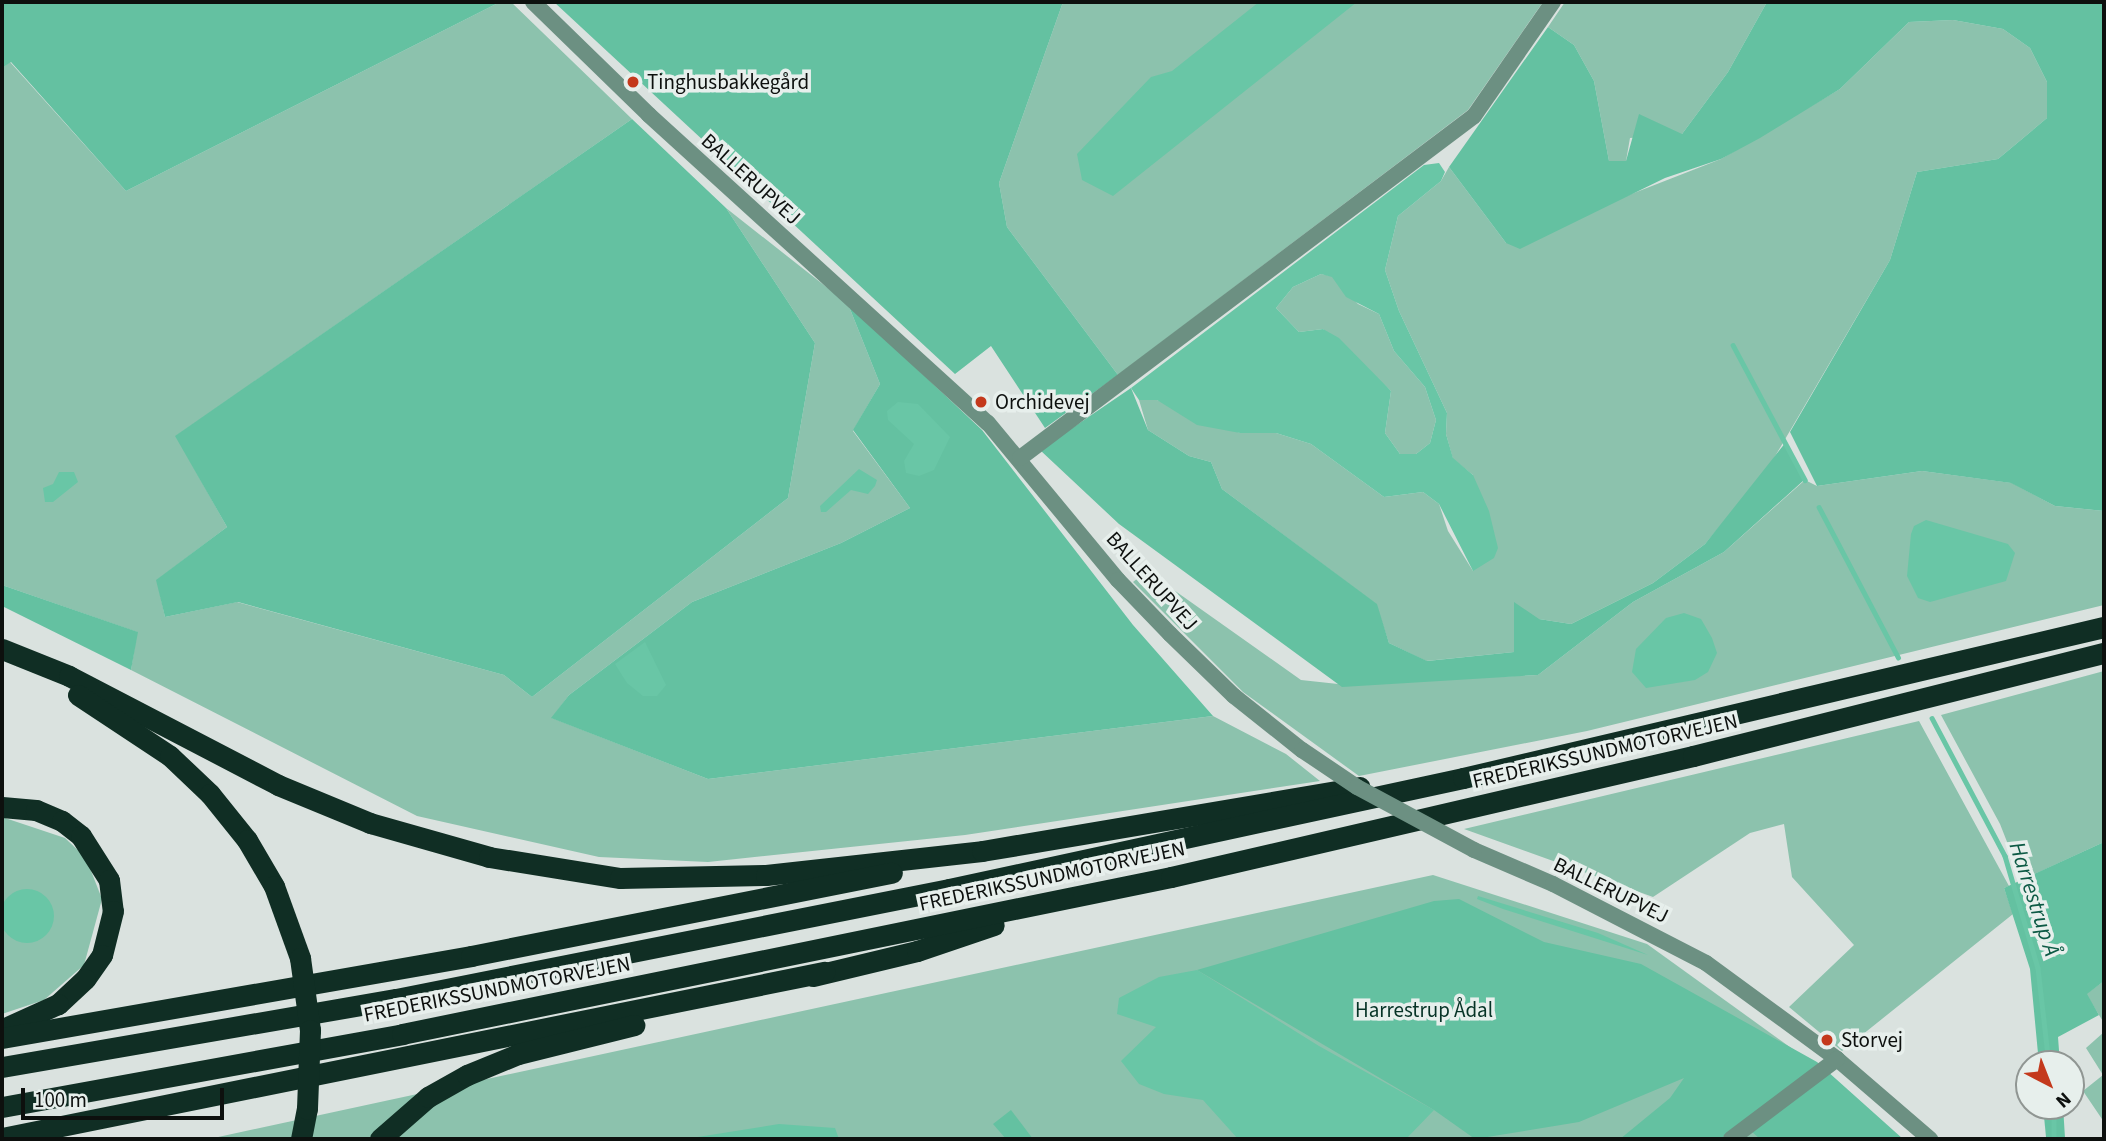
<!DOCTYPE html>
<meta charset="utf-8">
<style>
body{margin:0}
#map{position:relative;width:2106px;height:1141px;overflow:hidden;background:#dae2df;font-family:"Source Sans 3",sans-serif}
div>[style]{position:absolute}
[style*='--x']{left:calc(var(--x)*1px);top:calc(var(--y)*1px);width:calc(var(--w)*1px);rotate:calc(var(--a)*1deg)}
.green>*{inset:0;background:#8cc2ad}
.forest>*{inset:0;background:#64c1a1}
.water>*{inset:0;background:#69c6a6}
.round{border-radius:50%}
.stream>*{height:4.5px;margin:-2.25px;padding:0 2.25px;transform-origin:2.25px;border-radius:2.25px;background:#69c6a6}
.minor>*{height:16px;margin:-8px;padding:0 8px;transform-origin:8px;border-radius:8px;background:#6c9082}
.highway>*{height:21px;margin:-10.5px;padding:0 10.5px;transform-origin:10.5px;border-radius:10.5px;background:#102e24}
.minor-bridge>*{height:16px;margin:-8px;padding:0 8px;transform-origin:8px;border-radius:8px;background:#6c9082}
.highway-bridge>*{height:21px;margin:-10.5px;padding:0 10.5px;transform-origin:10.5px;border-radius:10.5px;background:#102e24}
.dots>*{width:19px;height:19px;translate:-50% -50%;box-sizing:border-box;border:4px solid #e7efec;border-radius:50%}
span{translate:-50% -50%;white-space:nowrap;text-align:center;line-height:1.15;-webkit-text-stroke:7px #e7efec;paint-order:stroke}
.poi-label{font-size:21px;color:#0d100e}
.left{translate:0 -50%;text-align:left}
.street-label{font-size:21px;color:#0d100e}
.park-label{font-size:21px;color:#063326}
.water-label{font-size:23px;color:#0d5a45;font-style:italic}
.frame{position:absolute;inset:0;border:4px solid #0d100e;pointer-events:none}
.north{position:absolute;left:2015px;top:1050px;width:70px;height:70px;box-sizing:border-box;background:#e7efec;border:2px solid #909693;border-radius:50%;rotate:138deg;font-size:19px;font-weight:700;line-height:28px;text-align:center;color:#0d100e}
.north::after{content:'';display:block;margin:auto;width:24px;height:32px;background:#c4391c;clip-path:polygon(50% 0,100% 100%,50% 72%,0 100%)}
.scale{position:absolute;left:21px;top:1088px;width:203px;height:32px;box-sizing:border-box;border:4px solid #0d100e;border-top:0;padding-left:9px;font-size:21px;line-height:24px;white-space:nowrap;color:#0d100e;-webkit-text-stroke:5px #e7efec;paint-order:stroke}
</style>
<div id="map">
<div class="green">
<div style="clip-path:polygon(500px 2px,511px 2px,632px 119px,176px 436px,227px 527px,157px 580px,165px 617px,237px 602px,504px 675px,532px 697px,788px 498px,815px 343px,726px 208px,848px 304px,880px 384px,853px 431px,910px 508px,841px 543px,692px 602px,569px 695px,552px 718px,708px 779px,1213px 716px,1286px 754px,1320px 781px,965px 835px,708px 862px,599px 857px,417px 816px,131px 670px,137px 632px,2px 585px,2px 68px,10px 62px,126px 191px)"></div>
<div style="clip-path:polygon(1063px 2px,1543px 2px,1468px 110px,1118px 375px,1007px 227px,999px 183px)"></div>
<div style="clip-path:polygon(1565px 2px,1767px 2px,1728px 72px,1682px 134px,1630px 138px,1626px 161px,1609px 161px,1594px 81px,1574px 45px,1548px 27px)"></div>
<div style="clip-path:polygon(1953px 20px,2003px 29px,2030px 48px,2047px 82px,2047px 118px,1998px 159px,1917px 172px,1890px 260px,1767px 470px,1705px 544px,1653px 583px,1571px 624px,1539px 619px,1514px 652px,1426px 661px,1389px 643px,1376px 604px,1222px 489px,1211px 462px,1189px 456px,1148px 430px,1139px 400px,1157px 400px,1240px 433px,1276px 433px,1311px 444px,1384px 497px,1423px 492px,1439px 504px,1448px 531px,1473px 571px,1473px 475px,1453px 459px,1446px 434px,1447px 413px,1399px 311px,1385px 270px,1398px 216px,1441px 181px,1449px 167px,1506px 243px,1721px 159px,1840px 89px,1909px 22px)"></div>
<div style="clip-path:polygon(1321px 274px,1332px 276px,1358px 304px,1379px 314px,1394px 351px,1425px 387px,1436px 420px,1430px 443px,1416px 454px,1400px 454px,1385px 433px,1391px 391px,1323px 329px,1299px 332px,1276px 308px,1293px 287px)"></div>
<div style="clip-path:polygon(1922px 471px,2012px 483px,2055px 506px,2104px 511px,2104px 605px,1587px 731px,1359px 776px,1243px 692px,1133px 582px,1147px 571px,1301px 680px,1338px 684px,1538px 675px,1633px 602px,1724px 552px,1805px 480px,1817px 486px)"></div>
<div style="clip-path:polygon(2104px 671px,2104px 842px,2022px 880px,2000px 824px,1941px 715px)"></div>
<div style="clip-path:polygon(1919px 721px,2009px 886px,2004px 888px,2013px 914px,1842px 1051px,1789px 1007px,1854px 945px,1792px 877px,1784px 824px,1750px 833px,1653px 897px,1464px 829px)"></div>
<div style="clip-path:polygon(2px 817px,65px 838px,86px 858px,102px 899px,84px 965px,44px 1000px,2px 1014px)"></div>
<div style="clip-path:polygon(1433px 875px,1647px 944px,1794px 1050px,1890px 1139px,209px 1139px)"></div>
<div style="clip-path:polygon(2104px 981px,2104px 1023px,2086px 994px)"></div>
<div style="clip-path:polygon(2104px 1032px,2104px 1122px,2083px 1091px,2103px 1075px,2086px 1048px)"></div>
</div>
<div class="forest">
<div style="clip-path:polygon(2px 2px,500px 2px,126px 191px,11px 62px,2px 68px)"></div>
<div style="clip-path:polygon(554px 2px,1063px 2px,999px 183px,1007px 227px,1118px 375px,1045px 428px,991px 346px,955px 374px)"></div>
<div style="clip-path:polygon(1767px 2px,2104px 2px,2104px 511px,2055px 506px,2011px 483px,1922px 471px,1817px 486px,1790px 432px,1890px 260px,1917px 172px,1998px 159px,2047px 118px,2047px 82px,2030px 48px,2003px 29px,1953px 20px,1909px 22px,1840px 89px,1760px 138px,1721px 159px,1665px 178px,1520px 249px,1506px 243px,1449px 167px,1548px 27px,1574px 45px,1594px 81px,1609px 161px,1626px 161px,1639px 114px,1682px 134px,1728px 72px)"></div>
<div style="clip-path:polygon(632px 119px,726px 208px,815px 343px,788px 498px,532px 697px,504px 675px,238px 602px,165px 617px,156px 580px,227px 527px,175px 436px)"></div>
<div style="clip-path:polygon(848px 304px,982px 430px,1133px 625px,1213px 716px,708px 779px,551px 718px,569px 695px,692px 602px,841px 543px,910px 508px,853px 430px,880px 384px)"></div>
<div style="clip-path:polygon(1131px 388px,1148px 430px,1189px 456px,1211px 462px,1222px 489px,1377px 604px,1389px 643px,1427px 661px,1514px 652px,1514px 602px,1539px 619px,1571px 624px,1653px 583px,1705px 544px,1786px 442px,1804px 480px,1724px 552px,1633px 602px,1538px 675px,1342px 687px,1119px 524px,1040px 450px)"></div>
<div style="clip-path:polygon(2px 585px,138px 632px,131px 670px,2px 606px)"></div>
<div style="clip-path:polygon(2104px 842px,2104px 981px,2087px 994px,2099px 1015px,2058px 1037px,2060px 1064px,2039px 1064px,2030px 969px,2004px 888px)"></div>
<div style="clip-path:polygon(1459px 899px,1544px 942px,1641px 964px,1817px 1062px,1903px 1139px,1760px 1139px,1742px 1123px,1720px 1139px,1620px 1139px,1670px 1098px,1684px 1078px,1579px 1122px,1475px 1139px,1434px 1110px,1197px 970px,1434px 901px)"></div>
<div style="clip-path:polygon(2043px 1106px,2063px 1106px,2065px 1138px,2046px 1137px)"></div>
<div style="clip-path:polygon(1011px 1110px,1033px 1139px,1006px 1139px,993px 1124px)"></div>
</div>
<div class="water">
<div style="clip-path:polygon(1259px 2px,1357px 2px,1113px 196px,1082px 180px,1077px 154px,1151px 77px,1172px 71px)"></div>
<div style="clip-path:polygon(evenodd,1439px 163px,1445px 172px,1441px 181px,1398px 216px,1385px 270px,1399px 311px,1447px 413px,1446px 434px,1453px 458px,1473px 475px,1489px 511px,1498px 548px,1494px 558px,1473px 571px,1439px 504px,1423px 492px,1384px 497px,1311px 444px,1276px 433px,1240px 433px,1197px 425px,1157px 400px,1139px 400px,1131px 388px,1424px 165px,1439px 163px,1321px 274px,1332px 277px,1346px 297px,1379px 314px,1394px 351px,1425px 387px,1436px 420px,1430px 443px,1416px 454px,1400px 454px,1385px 433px,1391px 391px,1339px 338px,1323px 329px,1299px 332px,1276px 308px,1293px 287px,1321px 274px)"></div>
<div style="clip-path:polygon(898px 402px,918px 404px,950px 437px,934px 470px,919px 476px,906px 473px,904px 461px,914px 444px,888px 420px,887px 411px)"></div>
<div style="clip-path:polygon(859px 469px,877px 480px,875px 486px,868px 494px,851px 490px,826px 512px,821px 512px,820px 506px)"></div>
<div style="clip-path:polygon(59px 472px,74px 472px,78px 482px,53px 502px,45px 502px,43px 488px,53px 484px)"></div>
<div style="clip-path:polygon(1926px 520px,2008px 544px,2015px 553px,2006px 581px,1930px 602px,1918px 598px,1907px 576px,1911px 534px,1914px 526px)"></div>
<div style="clip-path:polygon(1684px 613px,1701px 619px,1712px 638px,1717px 653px,1708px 672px,1695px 680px,1646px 688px,1632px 672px,1636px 649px,1666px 618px)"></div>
<div style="clip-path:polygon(645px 642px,666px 685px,657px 696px,643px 696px,627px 683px,615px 664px)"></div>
<div class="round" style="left:0;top:889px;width:54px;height:54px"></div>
<div style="clip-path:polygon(1478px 896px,1598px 933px,1648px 955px,1503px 909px,1477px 899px)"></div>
<div style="clip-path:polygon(1197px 970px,1319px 1046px,1434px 1110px,1406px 1139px,1238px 1139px,1203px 1100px,1164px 1094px,1139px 1084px,1121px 1061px,1156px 1027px,1117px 1014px,1119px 998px,1159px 977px)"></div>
<div style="clip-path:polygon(779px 1124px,835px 1128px,839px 1139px,685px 1139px)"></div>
</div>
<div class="stream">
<div style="--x:1733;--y:345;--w:153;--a:61.9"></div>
<div style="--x:1819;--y:507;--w:170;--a:62.2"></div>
<div style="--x:1932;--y:718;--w:156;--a:62.1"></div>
<div style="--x:2005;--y:856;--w:117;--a:73.6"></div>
<div style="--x:2038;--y:968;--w:97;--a:83.5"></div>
<div style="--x:2054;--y:1106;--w:33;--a:90"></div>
</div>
<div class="minor">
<div style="--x:533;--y:2;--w:162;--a:44.2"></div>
<div style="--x:649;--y:115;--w:458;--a:42.3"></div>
<div style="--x:988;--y:423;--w:204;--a:50.4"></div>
<div style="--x:1118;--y:580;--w:75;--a:46.1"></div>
<div style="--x:1170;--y:634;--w:89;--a:44.1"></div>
<div style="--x:1234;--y:696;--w:87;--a:38.5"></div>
<div style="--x:1020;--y:458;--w:568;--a:-36.99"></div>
<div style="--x:1474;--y:116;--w:139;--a:-55.3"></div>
<div style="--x:1474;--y:850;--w:86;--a:23.3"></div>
<div style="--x:1553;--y:884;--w:172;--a:27.3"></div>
<div style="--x:1706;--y:963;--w:162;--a:36.2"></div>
<div style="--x:1837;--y:1059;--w:123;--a:40.7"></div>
<div style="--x:1731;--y:1139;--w:133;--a:-37"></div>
</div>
<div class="highway">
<div style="--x:2;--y:649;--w:72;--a:21.9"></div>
<div style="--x:69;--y:676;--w:236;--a:27.5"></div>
<div style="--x:278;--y:785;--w:100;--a:22.4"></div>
<div style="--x:370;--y:823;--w:124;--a:15.9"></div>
<div style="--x:489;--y:857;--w:133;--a:9.1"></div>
<div style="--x:620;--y:878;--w:146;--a:-1.2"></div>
<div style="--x:766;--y:875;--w:217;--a:-6.3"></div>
<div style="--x:982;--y:851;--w:383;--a:-9.6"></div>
<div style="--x:78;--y:695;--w:110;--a:33.5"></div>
<div style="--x:170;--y:756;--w:55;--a:43.5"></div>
<div style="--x:210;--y:794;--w:59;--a:51.2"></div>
<div style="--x:247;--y:840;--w:53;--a:59.6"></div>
<div style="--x:274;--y:886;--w:77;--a:70.1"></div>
<div style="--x:2;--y:807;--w:34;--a:5"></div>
<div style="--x:36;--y:810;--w:28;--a:23"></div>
<div style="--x:62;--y:821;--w:24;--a:38"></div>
<div style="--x:81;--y:836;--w:52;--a:57.5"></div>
<div style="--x:109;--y:880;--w:31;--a:83"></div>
<div style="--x:113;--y:911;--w:45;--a:104"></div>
<div style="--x:102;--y:955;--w:29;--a:125"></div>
<div style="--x:85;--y:979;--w:37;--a:137"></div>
<div style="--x:58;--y:1004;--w:58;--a:155.6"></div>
<div style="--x:813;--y:976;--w:107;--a:-13.5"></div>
<div style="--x:917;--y:951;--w:81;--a:-18.7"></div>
<div style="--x:2;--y:1038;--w:476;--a:-9.9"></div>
<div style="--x:471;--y:956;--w:429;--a:-11.2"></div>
<div style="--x:2;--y:1067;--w:400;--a:-9.8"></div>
<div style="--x:396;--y:999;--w:564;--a:-11.25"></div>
<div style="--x:949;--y:889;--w:526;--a:-12.19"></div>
<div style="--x:1463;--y:778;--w:659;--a:-13.26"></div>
<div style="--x:2;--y:1107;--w:407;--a:-10.3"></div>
<div style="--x:402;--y:1034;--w:785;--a:-11.54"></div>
<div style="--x:1171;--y:877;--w:536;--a:-13.05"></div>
<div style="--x:1693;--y:756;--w:424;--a:-14.1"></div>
<div style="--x:2;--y:1138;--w:839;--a:-11.42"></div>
<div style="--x:301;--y:1139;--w:31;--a:-79"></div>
<div style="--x:380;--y:1139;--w:64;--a:-41.2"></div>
<div style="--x:428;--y:1097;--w:45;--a:-29.4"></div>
<div style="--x:467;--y:1075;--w:55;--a:-22.4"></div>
<div style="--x:518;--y:1054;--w:120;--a:-14"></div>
</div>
<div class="minor-bridge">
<div style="--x:1302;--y:750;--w:66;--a:33.9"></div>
<div style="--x:1357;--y:787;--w:133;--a:28.3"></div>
</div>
<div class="highway-bridge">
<div style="--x:300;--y:958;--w:73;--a:82.1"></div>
<div style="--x:310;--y:1030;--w:79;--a:92.2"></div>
</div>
<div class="dots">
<div style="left:633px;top:82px;background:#c4391c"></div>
<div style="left:981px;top:402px;background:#c4391c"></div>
<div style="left:1827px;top:1040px;background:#c4391c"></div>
</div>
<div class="poi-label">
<span class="left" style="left:647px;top:82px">Tinghusbakkegård</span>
<span class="left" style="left:995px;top:402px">Orchidevej</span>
<span class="left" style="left:1841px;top:1040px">Storvej</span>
</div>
<div class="street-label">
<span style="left:751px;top:179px;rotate:42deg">BALLERUPVEJ</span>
<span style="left:1152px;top:581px;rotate:48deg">BALLERUPVEJ</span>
<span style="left:1605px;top:751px;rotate:-13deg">FREDERIKSSUNDMOTORVEJEN</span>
<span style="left:1052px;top:876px;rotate:-12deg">FREDERIKSSUNDMOTORVEJEN</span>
<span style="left:1611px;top:890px;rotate:26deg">BALLERUPVEJ</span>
<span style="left:497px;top:989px;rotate:-11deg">FREDERIKSSUNDMOTORVEJEN</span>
</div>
<div class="park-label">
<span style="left:1424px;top:1010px">Harrestrup Ådal</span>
</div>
<div class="water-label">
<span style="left:2034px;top:899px;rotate:72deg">Harrestrup Å</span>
</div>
<div class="frame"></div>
<div class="north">N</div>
<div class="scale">100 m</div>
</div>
